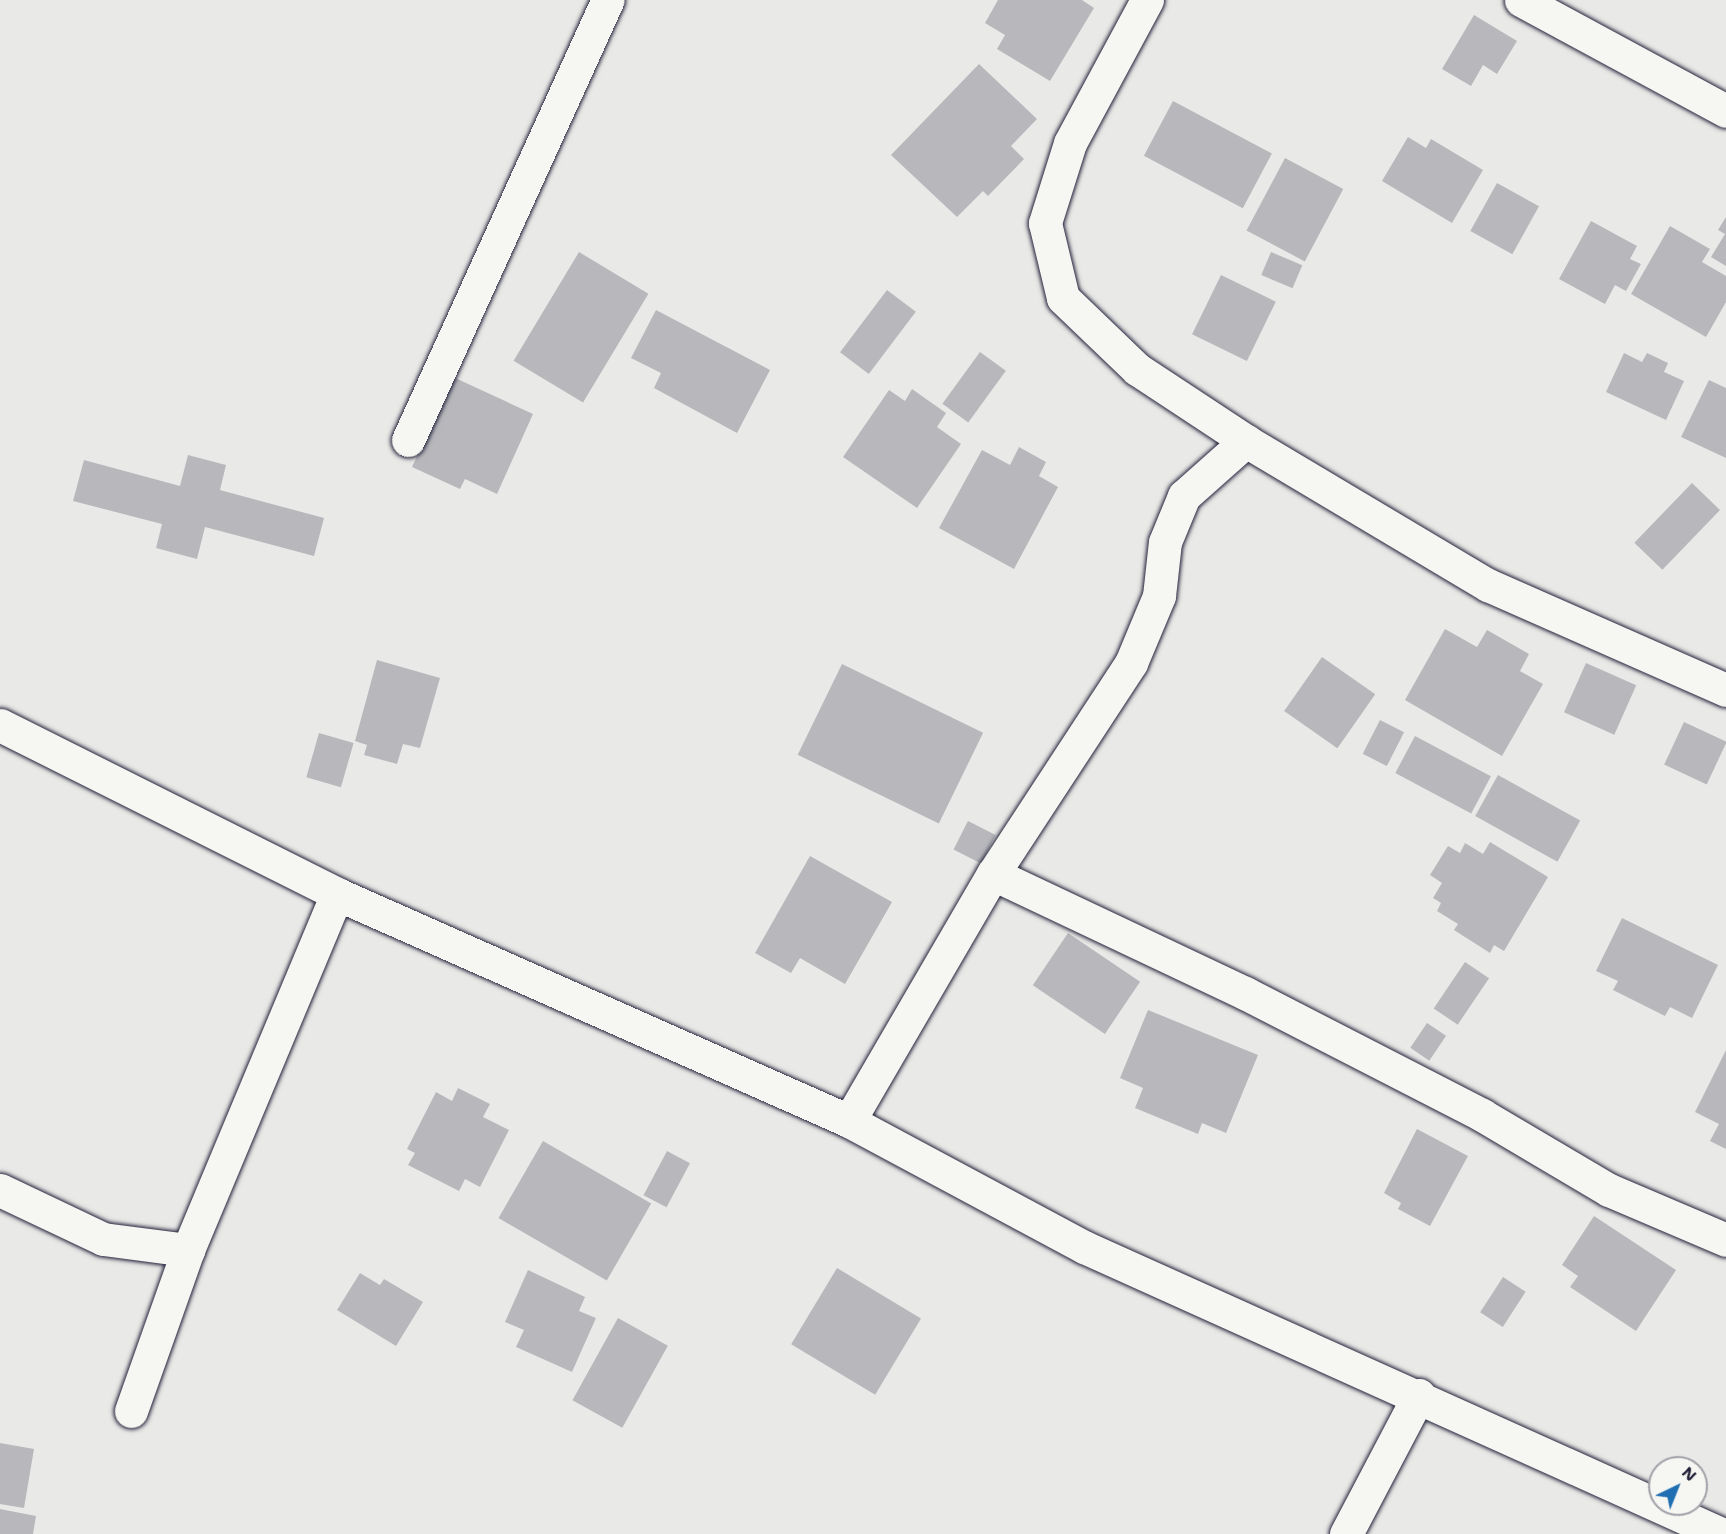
<!DOCTYPE html>
<style>
body{margin:0}
#map{position:relative;width:1726px;height:1534px;overflow:hidden;background:#e9e9e7;font-family:"Shantell Sans",sans-serif}
div>[style]{position:absolute}
[style*='--x']{left:calc(var(--x)*1px);top:calc(var(--y)*1px);width:calc(var(--w)*1px);rotate:calc(var(--a)*1deg)}
.building>*{inset:0;background:#b8b8bc;transform-origin:0 0}
.roads{filter:drop-shadow(0 0 2px #22223b) drop-shadow(0 0 2px #22223b)}
.minor>*{height:33px;margin:-16.5px;padding:0 16.5px;transform-origin:16.5px;border-radius:16.5px;background:#f6f6f2}
span{translate:-50% -50%;white-space:nowrap;text-align:center;line-height:1.15;-webkit-text-stroke:6px #f6f6f2;paint-order:stroke}
.north{position:absolute;left:1648px;top:1456px;width:60px;height:60px;box-sizing:border-box;background:#f6f6f2;border:2px solid #a1a1a9;border-radius:50%;rotate:43deg;font-size:16px;font-weight:700;line-height:24px;text-align:center;color:#22223b}
.north::after{content:'';display:block;margin:auto;width:21px;height:27px;background:#1f6fb2;clip-path:polygon(50% 0,100% 100%,50% 72%,0 100%)}
</style>
<div id="map">
<div class="building">
<div style="clip-path:polygon(998px 0,1082px 0,1094px 8px,1050px 81px,997px 49px,1005px 35px,985px 23px)"></div>
<div style="clip-path:polygon(1474px 15px,1517px 41px,1497px 74px,1483px 65px,1471px 86px,1442px 69px)"></div>
<div style="clip-path:polygon(979px 64px,1037px 119px,1011px 146px,1024px 159px,988px 196px,983px 191px,957px 217px,891px 155px)"></div>
<div style="left:1173px;top:101px;width:112px;height:62px;rotate:28deg"></div>
<div style="clip-path:polygon(1408px 137px,1426px 148px,1431px 139px,1483px 170px,1452px 223px,1382px 181px)"></div>
<div style="left:1285px;top:158px;width:66px;height:82px;rotate:28deg"></div>
<div style="left:1497px;top:183px;width:48px;height:55px;rotate:29deg"></div>
<div style="clip-path:polygon(1726px 217px,1726px 266px,1711px 257px,1725px 234px,1718px 230px)"></div>
<div style="clip-path:polygon(1591px 221px,1637px 246px,1630px 259px,1641px 264px,1626px 291px,1615px 285px,1605px 304px,1559px 279px)"></div>
<div style="clip-path:polygon(1670px 226px,1710px 249px,1702px 262px,1726px 276px,1726px 302px,1706px 337px,1631px 294px)"></div>
<div style="left:579px;top:252px;width:81px;height:127px;rotate:31deg"></div>
<div style="left:1271px;top:252px;width:34px;height:25px;rotate:23deg"></div>
<div style="left:1221px;top:275px;width:61px;height:66px;rotate:26deg"></div>
<div style="left:887px;top:290px;width:36px;height:78px;rotate:37deg"></div>
<div style="clip-path:polygon(656px 310px,770px 370px,737px 433px,654px 388px,661px 373px,631px 358px)"></div>
<div style="left:980px;top:352px;width:32px;height:64px;rotate:36deg"></div>
<div style="clip-path:polygon(1624px 353px,1642px 362px,1647px 353px,1668px 363px,1664px 372px,1684px 381px,1666px 420px,1606px 392px)"></div>
<div style="clip-path:polygon(453px 377px,533px 414px,497px 494px,465px 479px,460px 489px,412px 467px)"></div>
<div style="clip-path:polygon(1709px 380px,1726px 388px,1726px 458px,1681px 437px)"></div>
<div style="clip-path:polygon(912px 389px,946px 413px,937px 427px,961px 444px,917px 508px,843px 457px,889px 390px,905px 401px)"></div>
<div style="clip-path:polygon(1019px 447px,1046px 462px,1039px 476px,1058px 487px,1014px 569px,939px 528px,982px 450px,1010px 465px)"></div>
<div style="clip-path:polygon(188px 455px,226px 465px,220px 490px,324px 518px,314px 556px,205px 527px,197px 559px,156px 548px,162px 524px,73px 501px,84px 460px,180px 486px)"></div>
<div style="left:1692px;top:483px;width:39px;height:83px;rotate:44deg"></div>
<div style="clip-path:polygon(1445px 629px,1477px 647px,1487px 630px,1529px 654px,1520px 671px,1543px 684px,1502px 756px,1405px 700px)"></div>
<div style="left:1322px;top:657px;width:65px;height:66px;rotate:35deg"></div>
<div style="clip-path:polygon(377px 660px,440px 678px,420px 748px,403px 744px,397px 764px,364px 755px,367px 745px,355px 741px)"></div>
<div style="left:1586px;top:663px;width:55px;height:54px;rotate:24deg"></div>
<div style="left:842px;top:664px;width:157px;height:101px;rotate:26deg"></div>
<div style="left:1380px;top:720px;width:27px;height:38px;rotate:27deg"></div>
<div style="left:1684px;top:722px;width:47px;height:47px;rotate:25deg"></div>
<div style="left:319px;top:733px;width:36px;height:46px;rotate:16deg"></div>
<div style="left:1415px;top:736px;width:86px;height:42px;rotate:28deg"></div>
<div style="left:1498px;top:775px;width:94px;height:47px;rotate:29deg"></div>
<div style="left:968px;top:821px;width:31px;height:32px;rotate:27deg"></div>
<div style="clip-path:polygon(1490px 842px,1548px 877px,1504px 951px,1494px 945px,1490px 953px,1454px 930px,1458px 924px,1437px 911px,1441px 903px,1433px 898px,1442px 883px,1430px 875px,1448px 846px,1460px 853px,1465px 843px,1483px 854px)"></div>
<div style="clip-path:polygon(810px 856px,892px 902px,845px 984px,800px 958px,791px 973px,755px 953px)"></div>
<div style="clip-path:polygon(1622px 918px,1718px 965px,1692px 1018px,1670px 1007px,1665px 1016px,1613px 990px,1618px 981px,1596px 971px)"></div>
<div style="left:1068px;top:933px;width:87px;height:63px;rotate:34deg"></div>
<div style="left:1465px;top:962px;width:29px;height:56px;rotate:34deg"></div>
<div style="clip-path:polygon(1148px 1010px,1258px 1055px,1226px 1133px,1202px 1123px,1198px 1134px,1135px 1108px,1143px 1088px,1120px 1078px)"></div>
<div style="left:1427px;top:1023px;width:23px;height:30px;rotate:34deg"></div>
<div style="clip-path:polygon(1726px 1050px,1726px 1149px,1710px 1141px,1719px 1124px,1695px 1112px)"></div>
<div style="clip-path:polygon(458px 1088px,490px 1104px,483px 1117px,509px 1130px,480px 1187px,465px 1179px,459px 1191px,408px 1165px,415px 1153px,407px 1149px,436px 1092px,452px 1101px)"></div>
<div style="clip-path:polygon(1417px 1129px,1468px 1156px,1430px 1226px,1398px 1209px,1401px 1203px,1384px 1193px)"></div>
<div style="left:543px;top:1141px;width:125px;height:89px;rotate:30deg"></div>
<div style="left:667px;top:1151px;width:26px;height:50px;rotate:28deg"></div>
<div style="clip-path:polygon(1594px 1216px,1676px 1270px,1636px 1331px,1570px 1287px,1578px 1276px,1562px 1265px)"></div>
<div style="left:837px;top:1268px;width:98px;height:89px;rotate:31deg"></div>
<div style="clip-path:polygon(528px 1270px,585px 1297px,579px 1311px,596px 1318px,572px 1372px,516px 1347px,524px 1330px,505px 1322px)"></div>
<div style="clip-path:polygon(360px 1273px,380px 1285px,384px 1279px,423px 1302px,396px 1346px,337px 1310px)"></div>
<div style="left:1503px;top:1277px;width:27px;height:42px;rotate:33deg"></div>
<div style="left:618px;top:1318px;width:57px;height:94px;rotate:29deg"></div>
<div style="clip-path:polygon(0 1443px,34px 1449px,24px 1508px,0 1504px)"></div>
<div style="clip-path:polygon(0 1509px,36px 1516px,33px 1534px,0 1534px)"></div>
</div>
<div class="roads">
<div class="minor">
<div style="--x:1147;--y:0;--w:162;--a:118.3"></div>
<div style="--x:1070;--y:143;--w:84;--a:107.4"></div>
<div style="--x:1045;--y:223;--w:77;--a:76.5"></div>
<div style="--x:1063;--y:298;--w:103;--a:43.8"></div>
<div style="--x:1137;--y:369;--w:131;--a:33.4"></div>
<div style="--x:1246;--y:441;--w:282;--a:30.8"></div>
<div style="--x:1488;--y:585;--w:260;--a:23.8"></div>
<div style="--x:1521;--y:0;--w:233;--a:28.4"></div>
<div style="--x:408;--y:440;--w:483;--a:-65.6"></div>
<div style="--x:0;--y:725;--w:377;--a:26.6"></div>
<div style="--x:337;--y:894;--w:560;--a:23.91"></div>
<div style="--x:849;--y:1121;--w:267;--a:28.2"></div>
<div style="--x:1084;--y:1247;--w:699;--a:24.25"></div>
<div style="--x:993;--y:874;--w:279;--a:25.3"></div>
<div style="--x:1245;--y:993;--w:267;--a:27.2"></div>
<div style="--x:1482;--y:1115;--w:147;--a:30.6"></div>
<div style="--x:1609;--y:1190;--w:127;--a:23.1"></div>
<div style="--x:849;--y:1121;--w:286;--a:-59.8"></div>
<div style="--x:993;--y:874;--w:252;--a:-56.8"></div>
<div style="--x:1131;--y:663;--w:73;--a:-67.3"></div>
<div style="--x:1159;--y:596;--w:54;--a:-83.7"></div>
<div style="--x:1165;--y:542;--w:50;--a:-67.6"></div>
<div style="--x:1184;--y:496;--w:83;--a:-41.6"></div>
<div style="--x:0;--y:1190;--w:114;--a:25.4"></div>
<div style="--x:103;--y:1239;--w:86;--a:7.4"></div>
<div style="--x:131;--y:1411;--w:171;--a:-70.5"></div>
<div style="--x:188;--y:1250;--w:386;--a:-67.3"></div>
<div style="--x:1346;--y:1534;--w:157;--a:-62.3"></div>
</div>
</div>
<div class="north">N</div>
</div>
